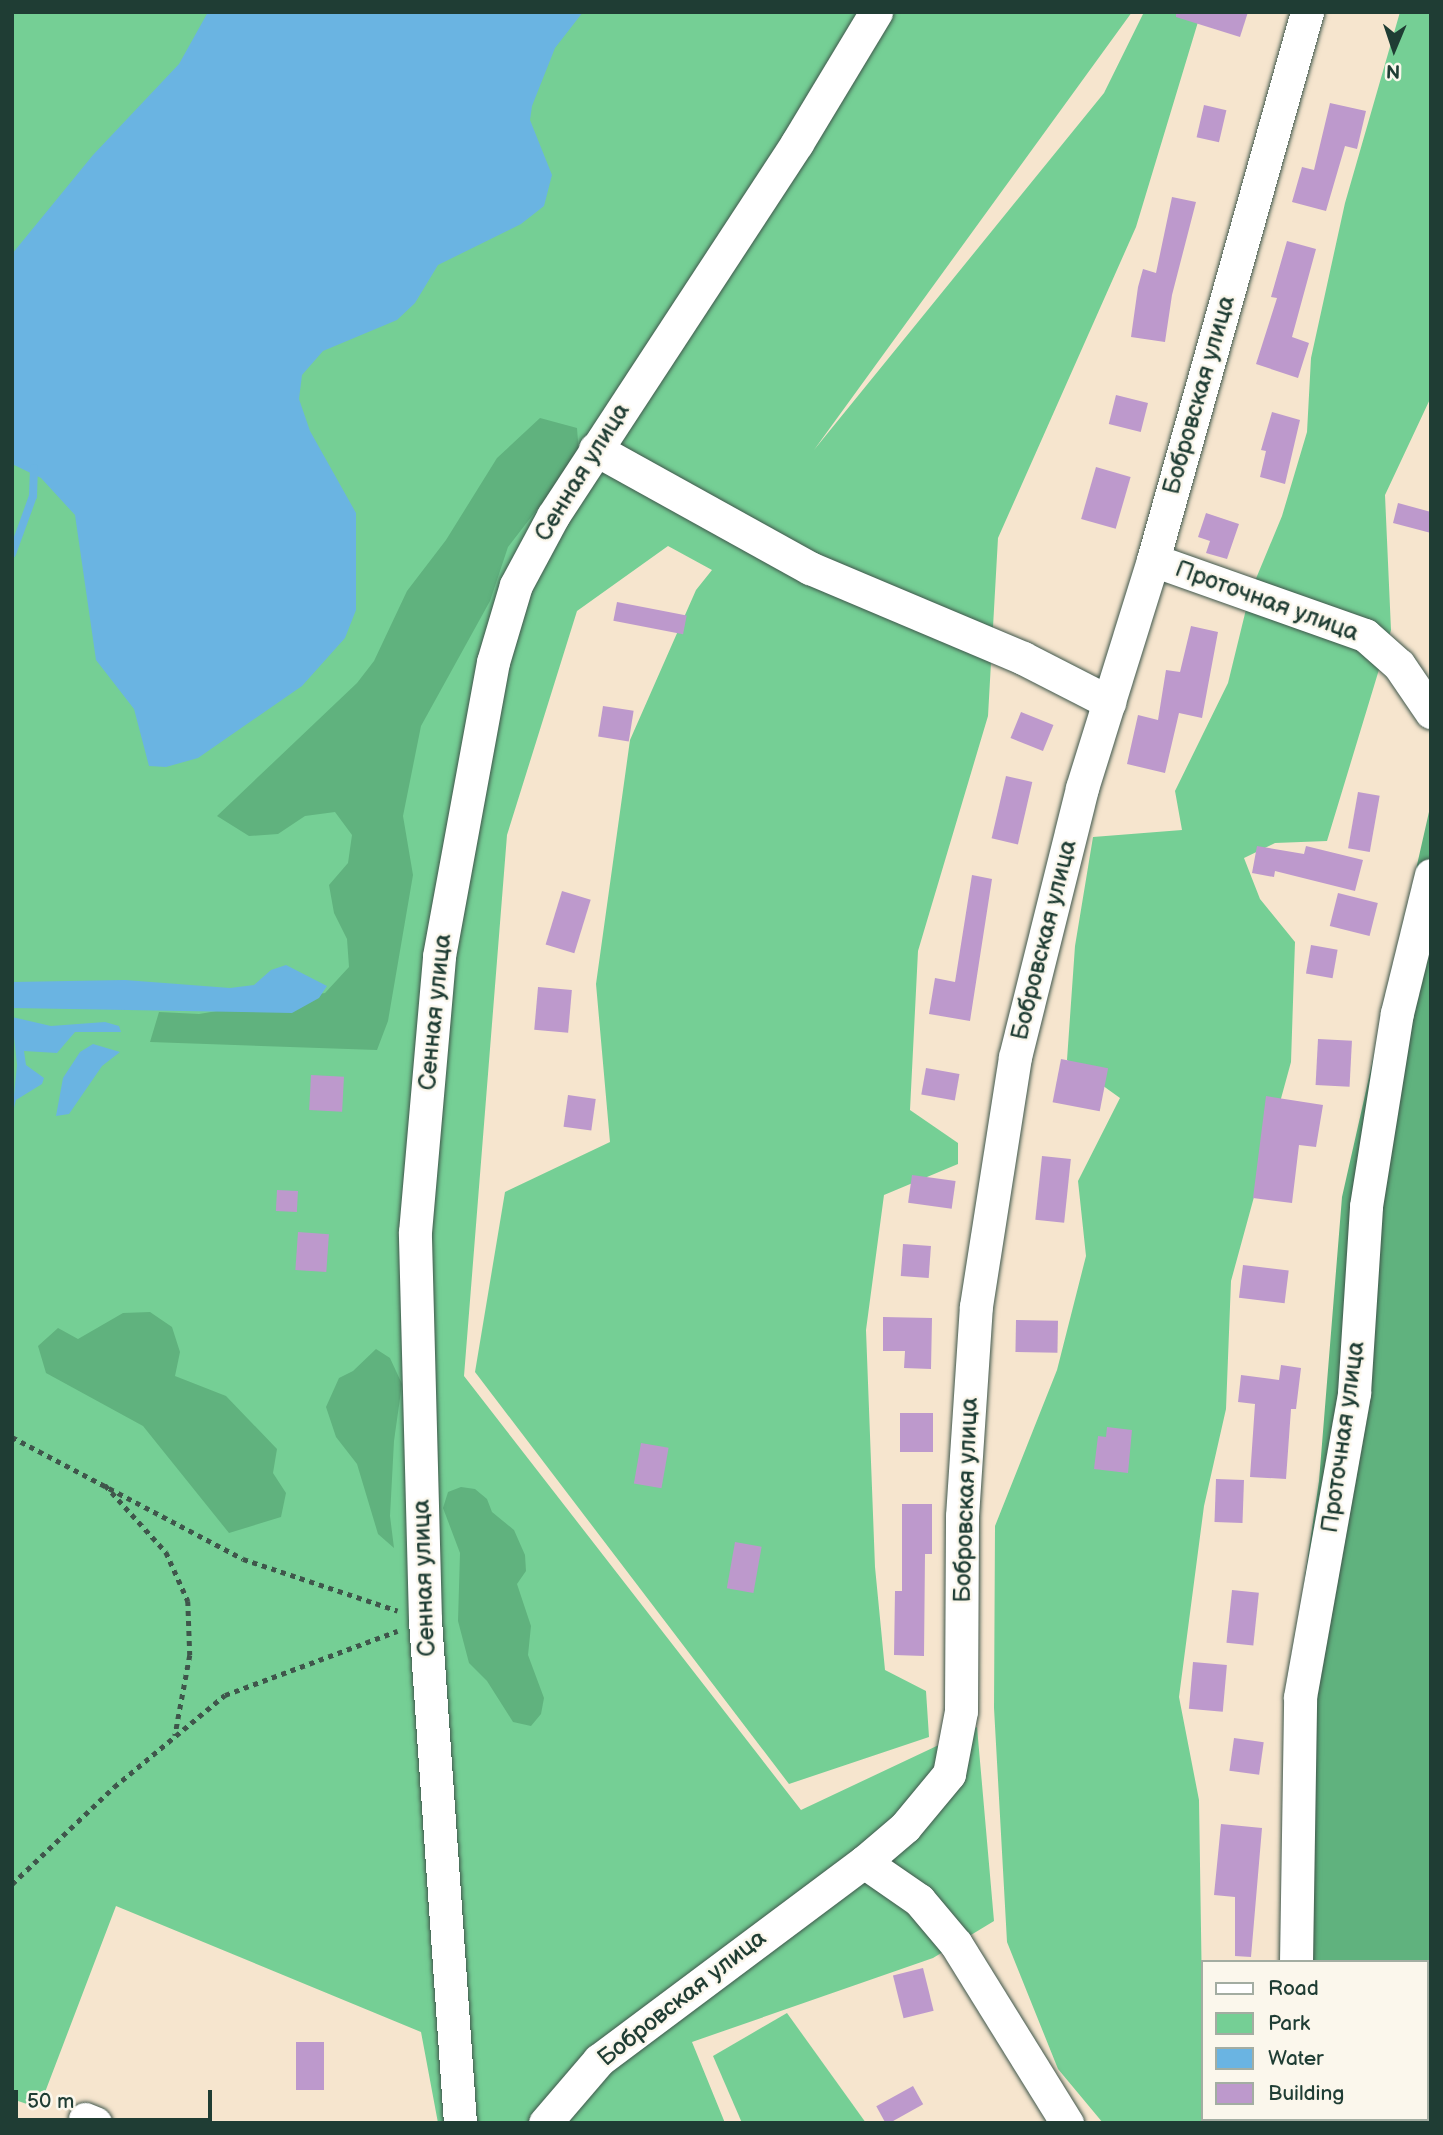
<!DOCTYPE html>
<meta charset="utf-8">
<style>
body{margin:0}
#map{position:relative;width:1443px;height:2135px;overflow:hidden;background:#f6e5ce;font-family:"Balsamiq Sans",sans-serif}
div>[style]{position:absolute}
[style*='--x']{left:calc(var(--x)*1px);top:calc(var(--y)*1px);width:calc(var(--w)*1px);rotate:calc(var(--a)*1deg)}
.green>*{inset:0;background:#75cf95}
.forest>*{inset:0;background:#60b27e}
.water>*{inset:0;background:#6ab4e2}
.stream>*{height:8px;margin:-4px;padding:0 4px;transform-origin:4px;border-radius:4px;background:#6ab4e2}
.building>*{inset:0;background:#bd99cc;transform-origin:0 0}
.path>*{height:4.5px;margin-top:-2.25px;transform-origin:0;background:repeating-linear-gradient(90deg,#3f564b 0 5px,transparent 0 10px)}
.roads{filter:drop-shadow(0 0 2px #3f564b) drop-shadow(0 0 2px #3f564b)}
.minor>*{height:33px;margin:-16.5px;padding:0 16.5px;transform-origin:16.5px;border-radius:16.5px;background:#fff}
span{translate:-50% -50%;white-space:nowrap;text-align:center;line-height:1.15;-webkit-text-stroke:5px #fbf7ec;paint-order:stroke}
.street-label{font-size:24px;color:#1f3d34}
.frame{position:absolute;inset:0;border:14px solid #1f3d34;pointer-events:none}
.legend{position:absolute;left:1201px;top:1960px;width:228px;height:161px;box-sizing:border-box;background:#fbf7ec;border:2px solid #a3ada2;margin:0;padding:9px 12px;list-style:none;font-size:21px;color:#1f3d34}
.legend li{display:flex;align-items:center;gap:14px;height:35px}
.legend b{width:35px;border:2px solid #a3ada2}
.north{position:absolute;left:1359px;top:14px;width:70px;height:70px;-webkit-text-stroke:5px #fbf7ec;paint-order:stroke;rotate:182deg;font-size:19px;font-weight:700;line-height:28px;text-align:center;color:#1f3d34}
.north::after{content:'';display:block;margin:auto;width:24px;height:32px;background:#1f3d34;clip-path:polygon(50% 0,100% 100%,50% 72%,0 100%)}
.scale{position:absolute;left:14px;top:2090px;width:198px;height:32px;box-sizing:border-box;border:4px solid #1f3d34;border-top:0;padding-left:9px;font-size:21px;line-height:24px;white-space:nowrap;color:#1f3d34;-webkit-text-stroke:5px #fbf7ec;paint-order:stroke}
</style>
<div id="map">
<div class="green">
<div style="clip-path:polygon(12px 12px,1132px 12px,814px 450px,1104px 93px,1144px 12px,1201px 12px,1136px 227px,998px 538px,988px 716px,918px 951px,910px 1110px,958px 1143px,958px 1164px,884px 1195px,866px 1330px,875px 1567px,885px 1670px,926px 1691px,929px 1737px,789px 1784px,475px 1372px,505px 1192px,610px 1142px,596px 984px,630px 740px,696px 590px,712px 570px,668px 546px,577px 611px,507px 835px,464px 1376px,801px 1810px,977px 1727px,994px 1921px,933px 1958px,692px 2042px,725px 2123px,438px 2123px,421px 2032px,116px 1906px,39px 2108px,12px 2099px)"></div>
<div style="clip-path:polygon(1400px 12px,1431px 12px,1431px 397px,1385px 495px,1391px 630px,1327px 841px,1275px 843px,1244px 858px,1260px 899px,1295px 942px,1291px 1062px,1231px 1281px,1226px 1409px,1204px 1506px,1179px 1697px,1199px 1800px,1204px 2123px,1103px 2123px,1058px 2069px,1007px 1942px,994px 1708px,995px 1526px,1057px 1370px,1086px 1256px,1078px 1181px,1120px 1098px,1067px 1060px,1075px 946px,1093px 837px,1182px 830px,1175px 791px,1228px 683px,1250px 593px,1282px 516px,1307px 432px,1311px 358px,1345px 203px)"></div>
<div style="clip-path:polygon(787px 2013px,866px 2123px,742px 2123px,713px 2056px)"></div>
</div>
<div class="forest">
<div style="clip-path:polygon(540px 418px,577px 428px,579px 455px,508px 547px,490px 601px,421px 726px,403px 816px,413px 875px,388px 1021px,377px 1050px,150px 1042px,159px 1012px,199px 1014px,325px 993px,349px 967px,347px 939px,334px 913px,329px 885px,348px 863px,352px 835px,335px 812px,305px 816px,278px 834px,249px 836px,217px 816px,357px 683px,374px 661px,407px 591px,446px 540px,497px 458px)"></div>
<div style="clip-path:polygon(1431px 803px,1431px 2123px,1282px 2123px,1427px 2119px,1427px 1962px,1284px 1962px,1288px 1694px,1319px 1481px,1342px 1197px)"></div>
<div style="clip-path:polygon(150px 1312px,172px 1327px,180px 1352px,175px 1376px,226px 1396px,277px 1449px,273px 1473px,286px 1493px,281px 1517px,229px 1533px,143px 1426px,46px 1373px,38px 1346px,58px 1328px,78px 1339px,123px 1313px)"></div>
<div style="clip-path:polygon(376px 1349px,390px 1358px,402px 1384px,394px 1441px,390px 1516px,394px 1548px,378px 1534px,357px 1464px,336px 1437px,326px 1407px,339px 1378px,353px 1371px)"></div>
<div style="clip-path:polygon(461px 1487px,475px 1489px,487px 1499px,492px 1512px,514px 1530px,525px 1555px,526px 1571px,517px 1584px,531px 1626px,528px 1655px,544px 1698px,541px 1714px,531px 1726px,513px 1722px,487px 1681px,469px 1663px,458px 1621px,460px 1553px,443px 1508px,448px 1492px)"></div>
</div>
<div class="water">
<div style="clip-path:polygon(208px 12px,583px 12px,555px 48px,532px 106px,530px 120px,552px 175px,544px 206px,521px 224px,438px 265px,415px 303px,397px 320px,323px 351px,302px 375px,299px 399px,310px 431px,356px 513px,356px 610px,345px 638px,302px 686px,198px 758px,166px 767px,149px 766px,134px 709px,96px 660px,75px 515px,41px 478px,12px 464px,12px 254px,93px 155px,179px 64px)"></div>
<div style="clip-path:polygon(286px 965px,327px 986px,319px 998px,292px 1013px,12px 1008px,12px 982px,125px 980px,230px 988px,254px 985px,271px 970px)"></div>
<div style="clip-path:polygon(12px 1017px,51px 1026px,105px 1022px,119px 1026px,121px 1032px,75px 1032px,57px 1053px,24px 1051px,26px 1065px,44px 1078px,42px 1084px,16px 1100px,12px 1116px,17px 1065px)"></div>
<div style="clip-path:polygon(93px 1044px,120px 1052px,102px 1066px,69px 1114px,56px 1116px,63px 1078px,80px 1052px)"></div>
</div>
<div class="stream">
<div style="--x:12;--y:554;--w:62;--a:-70.1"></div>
<div style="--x:33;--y:496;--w:28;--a:-88"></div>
</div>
<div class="building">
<div style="clip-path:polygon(1176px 12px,1248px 12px,1240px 37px,1176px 17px)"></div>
<div style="clip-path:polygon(1330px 103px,1366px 111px,1357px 149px,1345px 146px,1326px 211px,1292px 202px,1302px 167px,1314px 170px)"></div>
<div style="left:1204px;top:105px;width:23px;height:33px;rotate:13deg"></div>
<div style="clip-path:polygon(1172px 197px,1196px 202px,1172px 295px,1165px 342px,1131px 337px,1138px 287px,1143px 269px,1156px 273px)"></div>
<div style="clip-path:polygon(1287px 241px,1316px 249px,1292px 337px,1309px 343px,1298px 378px,1256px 364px,1277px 298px,1271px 297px)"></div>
<div style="left:1116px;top:395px;width:33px;height:30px;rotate:14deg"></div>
<div style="clip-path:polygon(1272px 412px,1300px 420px,1285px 484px,1260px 477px,1266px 451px,1261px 450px)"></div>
<div style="left:1096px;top:467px;width:36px;height:54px;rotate:16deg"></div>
<div style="clip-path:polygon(1398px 503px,1431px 512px,1431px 533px,1393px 523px)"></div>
<div style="clip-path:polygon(1206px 513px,1239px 524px,1227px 559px,1206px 553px,1210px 541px,1198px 537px)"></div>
<div style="left:617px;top:602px;width:71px;height:19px;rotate:11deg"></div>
<div style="clip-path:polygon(1191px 626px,1218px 632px,1202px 718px,1179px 713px,1165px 773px,1127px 764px,1138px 715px,1158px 720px,1166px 670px,1180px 672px)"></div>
<div style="left:603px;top:706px;width:31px;height:31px;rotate:9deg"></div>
<div style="left:1021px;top:712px;width:35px;height:28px;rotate:22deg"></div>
<div style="left:1006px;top:776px;width:27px;height:64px;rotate:13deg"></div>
<div style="left:1358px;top:792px;width:22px;height:57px;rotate:10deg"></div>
<div style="clip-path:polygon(1257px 846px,1304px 854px,1306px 846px,1363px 860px,1355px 891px,1275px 871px,1274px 877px,1252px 873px)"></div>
<div style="clip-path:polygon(972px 875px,992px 879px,970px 1021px,929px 1014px,935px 978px,955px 982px)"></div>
<div style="left:562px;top:891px;width:30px;height:56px;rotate:17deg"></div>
<div style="left:1338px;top:893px;width:41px;height:34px;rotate:14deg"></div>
<div style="left:1311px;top:945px;width:27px;height:29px;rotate:10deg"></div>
<div style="left:538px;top:987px;width:34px;height:43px;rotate:5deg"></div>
<div style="left:1318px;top:1039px;width:34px;height:46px;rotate:3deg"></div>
<div style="left:1061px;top:1059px;width:48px;height:44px;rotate:11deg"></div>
<div style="left:926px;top:1068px;width:34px;height:27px;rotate:10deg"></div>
<div style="left:311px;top:1075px;width:33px;height:35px;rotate:3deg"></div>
<div style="left:568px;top:1095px;width:28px;height:32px;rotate:8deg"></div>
<div style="clip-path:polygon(1266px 1096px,1323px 1105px,1316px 1147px,1299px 1145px,1292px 1203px,1253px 1198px)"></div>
<div style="left:1042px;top:1156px;width:29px;height:64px;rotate:6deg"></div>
<div style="left:912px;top:1175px;width:44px;height:28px;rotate:8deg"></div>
<div style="left:277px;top:1190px;width:21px;height:21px;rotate:3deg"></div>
<div style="left:298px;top:1232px;width:31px;height:38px;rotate:4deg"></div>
<div style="left:903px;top:1244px;width:28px;height:32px;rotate:4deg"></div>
<div style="left:1243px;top:1265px;width:46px;height:33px;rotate:7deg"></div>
<div style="clip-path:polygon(883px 1317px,932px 1318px,931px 1369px,904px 1368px,905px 1351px,883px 1351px)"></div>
<div style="left:1016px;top:1320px;width:42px;height:32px;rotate:1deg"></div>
<div style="clip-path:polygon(1281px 1365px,1301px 1368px,1296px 1409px,1291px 1409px,1286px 1479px,1250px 1477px,1255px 1404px,1238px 1402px,1241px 1375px,1279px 1380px)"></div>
<div style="left:900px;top:1413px;width:33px;height:39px"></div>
<div style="clip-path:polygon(1107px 1427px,1132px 1430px,1128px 1473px,1094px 1469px,1098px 1436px,1106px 1437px)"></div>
<div style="left:641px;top:1443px;width:28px;height:41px;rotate:10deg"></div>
<div style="left:1216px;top:1479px;width:28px;height:43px;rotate:2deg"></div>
<div style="clip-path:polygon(902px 1504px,932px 1504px,932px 1554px,925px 1554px,924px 1656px,894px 1655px,895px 1591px,902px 1591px)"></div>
<div style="left:735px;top:1542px;width:27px;height:47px;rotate:10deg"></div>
<div style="left:1232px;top:1590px;width:27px;height:53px;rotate:6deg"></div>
<div style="left:1193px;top:1662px;width:34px;height:47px;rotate:5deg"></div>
<div style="left:1234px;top:1738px;width:30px;height:33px;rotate:8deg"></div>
<div style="clip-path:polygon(1221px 1824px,1262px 1828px,1251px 1957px,1235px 1956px,1235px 1897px,1214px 1895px)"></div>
<div style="left:923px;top:1968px;width:44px;height:31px;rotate:76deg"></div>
<div style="left:296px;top:2042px;width:28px;height:48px"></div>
<div style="left:913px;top:2086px;width:21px;height:42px;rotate:61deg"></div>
</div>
<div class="path">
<div style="--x:12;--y:1437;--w:261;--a:27.8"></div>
<div style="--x:243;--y:1559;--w:163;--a:18.5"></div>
<div style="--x:105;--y:1485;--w:91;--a:47.7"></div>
<div style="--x:166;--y:1552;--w:54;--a:65.8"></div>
<div style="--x:188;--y:1601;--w:54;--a:87.9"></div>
<div style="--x:190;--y:1655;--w:82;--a:100.5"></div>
<div style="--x:12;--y:1884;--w:141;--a:-43.6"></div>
<div style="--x:114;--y:1787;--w:144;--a:-39.7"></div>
<div style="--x:225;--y:1695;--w:184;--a:-20.4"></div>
</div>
<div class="roads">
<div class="minor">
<div style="--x:595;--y:449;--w:246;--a:29"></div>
<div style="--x:810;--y:568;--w:231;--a:22.9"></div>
<div style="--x:1023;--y:658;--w:97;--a:27.1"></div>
<div style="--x:1153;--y:560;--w:225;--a:19.5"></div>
<div style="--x:1365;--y:635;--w:45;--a:41.4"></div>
<div style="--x:1399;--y:665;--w:57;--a:55.8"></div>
<div style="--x:864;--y:1862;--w:67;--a:34.6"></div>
<div style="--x:919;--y:1900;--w:57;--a:49.9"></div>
<div style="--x:956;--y:1944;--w:211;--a:58.2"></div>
<div style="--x:1296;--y:1962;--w:265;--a:-89.1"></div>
<div style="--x:1300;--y:1697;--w:309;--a:-79.9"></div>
<div style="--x:1354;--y:1393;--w:187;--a:-86.3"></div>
<div style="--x:1366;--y:1206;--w:195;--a:-80.9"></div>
<div style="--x:1397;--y:1013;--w:142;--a:-76.2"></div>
<div style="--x:85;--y:2119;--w:11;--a:22"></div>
<div style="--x:460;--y:2123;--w:504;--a:-93.98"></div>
<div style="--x:425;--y:1620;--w:388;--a:-91.5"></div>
<div style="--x:415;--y:1232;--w:277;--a:-85"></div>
<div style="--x:439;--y:956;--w:299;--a:-79.6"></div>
<div style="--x:493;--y:662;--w:80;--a:-73.4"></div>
<div style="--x:516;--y:585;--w:78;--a:-61.8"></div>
<div style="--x:553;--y:516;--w:446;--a:-56.8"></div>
<div style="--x:797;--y:143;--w:153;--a:-58.9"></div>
<div style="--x:545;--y:2123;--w:83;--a:-49.4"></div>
<div style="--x:599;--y:2060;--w:331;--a:-36.8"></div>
<div style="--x:864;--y:1862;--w:54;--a:-40.5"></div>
<div style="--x:905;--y:1827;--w:69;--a:-50.3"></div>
<div style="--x:949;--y:1774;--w:64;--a:-79.2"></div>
<div style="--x:961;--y:1711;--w:195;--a:-89.7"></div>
<div style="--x:962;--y:1516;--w:210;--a:-86.2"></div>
<div style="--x:976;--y:1306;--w:252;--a:-81.1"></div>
<div style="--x:1015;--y:1057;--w:277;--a:-76"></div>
<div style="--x:1082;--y:788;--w:239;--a:-72.7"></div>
<div style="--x:1153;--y:560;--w:569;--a:-74.3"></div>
<div style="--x:1294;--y:2123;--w:4;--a:-90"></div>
</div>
</div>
<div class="street-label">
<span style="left:1199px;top:395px;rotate:-74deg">Бобровская улица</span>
<span style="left:582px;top:472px;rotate:-58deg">Сенная улица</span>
<span style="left:1267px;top:601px;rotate:20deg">Проточная улица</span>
<span style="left:1044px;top:940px;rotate:-76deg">Бобровская улица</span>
<span style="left:435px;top:1012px;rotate:-84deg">Сенная улица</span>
<span style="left:1343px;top:1437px;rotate:-82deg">Проточная улица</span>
<span style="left:966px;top:1500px;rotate:-88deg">Бобровская улица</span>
<span style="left:424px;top:1578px;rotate:-92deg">Сенная улица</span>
<span style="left:682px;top:1998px;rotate:-38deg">Бобровская улица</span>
</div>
<div class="frame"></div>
<ul class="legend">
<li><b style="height:9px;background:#fff"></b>Road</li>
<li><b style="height:19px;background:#75cf95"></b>Park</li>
<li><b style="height:19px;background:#6ab4e2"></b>Water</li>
<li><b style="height:19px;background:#bd99cc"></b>Building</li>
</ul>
<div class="north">N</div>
<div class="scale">50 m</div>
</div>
